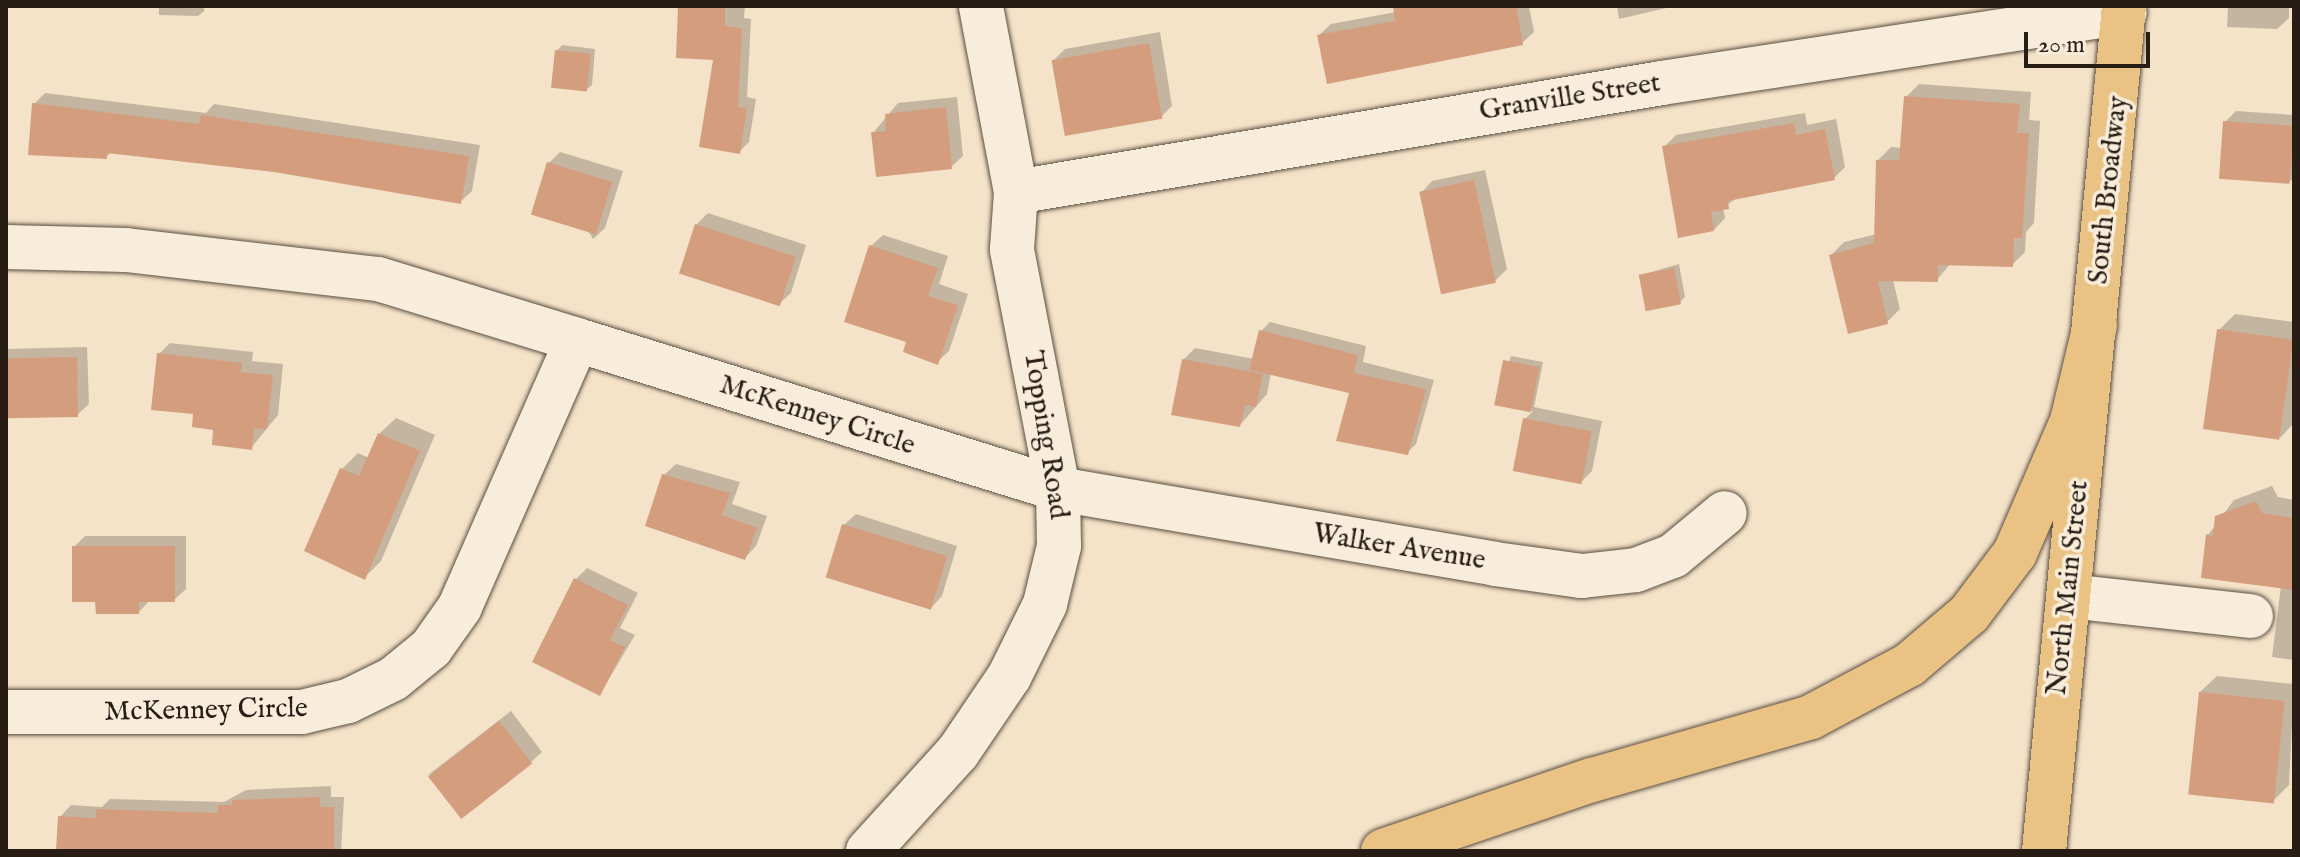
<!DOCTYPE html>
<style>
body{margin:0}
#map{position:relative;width:2300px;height:857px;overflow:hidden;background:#f4e3c8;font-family:"IM FELL English",serif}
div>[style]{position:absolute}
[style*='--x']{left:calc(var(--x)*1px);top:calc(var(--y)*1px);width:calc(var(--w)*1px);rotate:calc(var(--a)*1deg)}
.shadow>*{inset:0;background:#0003}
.building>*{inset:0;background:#d49e7e;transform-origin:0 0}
.roads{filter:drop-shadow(0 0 2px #5a4e41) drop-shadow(0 0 2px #5a4e41)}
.minor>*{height:44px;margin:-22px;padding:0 22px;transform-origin:22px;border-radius:22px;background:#f8eddb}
.major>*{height:44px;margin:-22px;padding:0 22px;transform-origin:22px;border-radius:22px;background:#eac284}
.highway>*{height:44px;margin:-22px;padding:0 22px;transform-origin:22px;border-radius:22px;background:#eac284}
span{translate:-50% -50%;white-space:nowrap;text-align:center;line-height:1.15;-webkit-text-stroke:7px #f8eddb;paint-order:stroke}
.street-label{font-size:28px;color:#271d14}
.frame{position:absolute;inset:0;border:8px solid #271d14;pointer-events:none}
.scale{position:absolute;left:2024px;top:32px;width:126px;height:36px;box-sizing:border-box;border:4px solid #271d14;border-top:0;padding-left:10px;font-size:24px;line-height:28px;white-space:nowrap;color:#271d14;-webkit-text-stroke:6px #f8eddb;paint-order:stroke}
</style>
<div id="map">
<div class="shadow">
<div style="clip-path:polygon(159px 6px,204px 6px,204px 11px,198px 16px,159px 15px)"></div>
<div style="clip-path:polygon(680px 6px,745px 6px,744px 18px,751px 19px,747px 97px,756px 99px,749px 142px,739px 152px,715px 58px)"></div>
<div style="clip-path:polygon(1395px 6px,1529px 6px,1534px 32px,1522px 43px,1319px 35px,1331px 24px,1396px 12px)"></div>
<div style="clip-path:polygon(1617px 6px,1675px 6px,1619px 19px)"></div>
<div style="clip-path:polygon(2228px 6px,2289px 6px,2289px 18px,2277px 29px,2227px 27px)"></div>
<div style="clip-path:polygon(1160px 32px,1172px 106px,1161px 117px,1054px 60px,1065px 49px)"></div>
<div style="clip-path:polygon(562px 45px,595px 49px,592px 85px,586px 90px,557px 51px)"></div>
<div style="clip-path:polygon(1919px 84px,2031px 92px,2029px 120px,2040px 121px,2034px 223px,2026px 232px,2025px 252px,2012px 265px,1950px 264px,1937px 280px,1893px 280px,1900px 309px,1887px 322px,1831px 255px,1844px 242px,1877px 234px,1878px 160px,1891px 147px,1902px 148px,1906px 97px)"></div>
<div style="clip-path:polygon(45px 93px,206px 113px,214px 104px,480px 145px,472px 191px,460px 202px,274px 170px,112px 152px,106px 157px,34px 104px)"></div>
<div style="clip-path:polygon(957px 97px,963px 156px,951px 167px,873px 133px,898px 103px)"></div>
<div style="clip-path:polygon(2236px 111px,2294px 115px,2294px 183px,2225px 122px)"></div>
<div style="clip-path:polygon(1805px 113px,1807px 125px,1836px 119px,1845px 167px,1834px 178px,1738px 197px,1723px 208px,1725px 218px,1714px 230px,1664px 147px,1676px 135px)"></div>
<div style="clip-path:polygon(560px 152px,623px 171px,605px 228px,593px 239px,549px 163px)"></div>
<div style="clip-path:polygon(1485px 170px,1507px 269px,1495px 281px,1421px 193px,1432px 181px)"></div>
<div style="clip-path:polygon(708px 213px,806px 245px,791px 293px,779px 304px,696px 225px)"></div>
<div style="clip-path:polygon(883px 235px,948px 256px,939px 284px,968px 294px,949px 351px,937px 362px,908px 341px,871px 246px)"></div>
<div style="clip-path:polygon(1679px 264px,1685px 297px,1680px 302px,1641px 275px)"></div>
<div style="clip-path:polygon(2235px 314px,2294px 322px,2294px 423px,2280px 438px,2219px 330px)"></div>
<div style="clip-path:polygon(1270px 322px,1366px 346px,1363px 362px,1434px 380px,1416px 444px,1407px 453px,1351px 391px,1271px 373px,1267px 394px,1240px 425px,1183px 360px,1195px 348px,1254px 359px,1261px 331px)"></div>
<div style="clip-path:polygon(170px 343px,253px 352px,252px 361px,283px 364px,278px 415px,251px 448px,196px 413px,159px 354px)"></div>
<div style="clip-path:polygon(87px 347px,89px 404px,77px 415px,6px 417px,7px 349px)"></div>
<div style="clip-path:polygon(1511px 356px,1543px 362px,1534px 407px,1602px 421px,1592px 471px,1580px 483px,1525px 419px,1533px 411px,1496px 404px)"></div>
<div style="clip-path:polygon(396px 418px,435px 435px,381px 561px,365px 577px,342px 469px,358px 453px,369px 458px,379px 434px)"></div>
<div style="clip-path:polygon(676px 464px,740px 482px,732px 504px,767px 516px,756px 546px,745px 558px,664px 475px)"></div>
<div style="clip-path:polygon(2272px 486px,2278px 497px,2294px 500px,2294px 660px,2272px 657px,2281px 586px,2208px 535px,2234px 500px)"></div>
<div style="clip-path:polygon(856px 514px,957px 546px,942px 596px,931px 608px,844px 525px)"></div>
<div style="clip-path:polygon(85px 536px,186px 536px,186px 589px,174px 600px,150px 600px,139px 612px,97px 600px,74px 547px)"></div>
<div style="clip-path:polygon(587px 568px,638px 593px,620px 628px,635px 635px,600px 694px,576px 579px)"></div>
<div style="clip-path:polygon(2217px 676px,2294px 684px,2289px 785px,2273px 801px,2200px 692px)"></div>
<div style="clip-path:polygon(511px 711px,542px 752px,530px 763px,428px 775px)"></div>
<div style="clip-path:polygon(331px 786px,331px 797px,344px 797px,341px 851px,58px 851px,60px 817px,71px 805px,102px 807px,110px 799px,224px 802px,246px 790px)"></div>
</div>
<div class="building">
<div style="clip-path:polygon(678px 6px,725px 6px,725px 26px,742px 28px,738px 107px,747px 108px,740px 154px,699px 147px,713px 60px,676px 58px)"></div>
<div style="clip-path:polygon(1393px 6px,1516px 6px,1523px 45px,1327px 84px,1317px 35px,1395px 21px)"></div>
<div style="left:1149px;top:43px;width:77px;height:99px;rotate:80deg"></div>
<div style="left:555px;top:50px;width:36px;height:38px;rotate:6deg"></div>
<div style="clip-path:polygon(1904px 96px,2020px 104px,2017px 133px,2029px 133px,2022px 238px,2014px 238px,2013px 267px,1938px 265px,1938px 282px,1878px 281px,1888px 324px,1848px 334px,1829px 255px,1874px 243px,1876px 160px,1899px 160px)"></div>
<div style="clip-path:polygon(32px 103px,199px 124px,201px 115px,469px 156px,461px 204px,274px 172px,107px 153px,107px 159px,28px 155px)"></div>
<div style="clip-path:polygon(946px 107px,952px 169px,876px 177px,871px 132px,886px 131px,885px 114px)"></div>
<div style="left:2223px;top:121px;width:71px;height:58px;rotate:4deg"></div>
<div style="clip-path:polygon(1794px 123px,1796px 135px,1825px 129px,1835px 180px,1728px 201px,1729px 209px,1711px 212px,1714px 231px,1678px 238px,1662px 146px)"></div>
<div style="left:547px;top:162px;width:68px;height:55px;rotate:17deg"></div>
<div style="left:1474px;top:180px;width:105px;height:56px;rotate:78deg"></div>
<div style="left:695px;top:224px;width:106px;height:52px;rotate:18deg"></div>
<div style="clip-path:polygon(869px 245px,938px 268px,928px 296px,958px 305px,938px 365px,903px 352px,906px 342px,844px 322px)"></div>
<div style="left:1674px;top:268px;width:37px;height:36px;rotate:79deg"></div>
<div style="left:2217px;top:329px;width:77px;height:101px;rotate:8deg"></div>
<div style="clip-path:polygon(1259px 330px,1358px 355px,1354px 373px,1426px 389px,1408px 455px,1336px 441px,1349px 393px,1249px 370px)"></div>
<div style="clip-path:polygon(157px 353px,242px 363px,241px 372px,273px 375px,267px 429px,254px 428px,252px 450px,212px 445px,213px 430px,192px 427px,193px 414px,151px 410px)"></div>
<div style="left:77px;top:357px;width:60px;height:71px;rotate:89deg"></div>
<div style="clip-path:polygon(1182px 359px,1263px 374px,1256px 407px,1245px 405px,1240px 427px,1171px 415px)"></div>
<div style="left:1503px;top:360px;width:37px;height:46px;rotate:11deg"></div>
<div style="left:1523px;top:418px;width:70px;height:54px;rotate:11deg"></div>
<div style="clip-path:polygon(378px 433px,420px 451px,365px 580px,304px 551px,340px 468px,359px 476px)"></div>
<div style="clip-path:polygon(662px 474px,730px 493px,722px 515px,757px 528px,745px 560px,645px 526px)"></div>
<div style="clip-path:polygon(2256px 501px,2262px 513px,2294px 518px,2294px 590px,2201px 578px,2206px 534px,2213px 536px,2215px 516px)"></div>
<div style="left:842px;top:524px;width:110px;height:56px;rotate:17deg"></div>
<div style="clip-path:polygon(72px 546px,175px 546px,175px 602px,139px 602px,139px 614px,96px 614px,95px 602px,72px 602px)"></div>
<div style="clip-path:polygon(574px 578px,628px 605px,610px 640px,625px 647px,600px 696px,532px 662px)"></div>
<div style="left:2199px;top:692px;width:86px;height:103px;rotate:6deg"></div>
<div style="left:499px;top:721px;width:54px;height:90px;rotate:52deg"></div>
<div style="clip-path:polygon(320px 797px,320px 807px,334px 807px,334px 851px,56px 851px,58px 816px,96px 818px,96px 809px,218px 813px,218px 805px,232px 805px,232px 800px)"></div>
</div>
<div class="roads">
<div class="minor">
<div style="--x:1016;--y:192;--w:655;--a:-9.58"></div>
<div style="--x:1662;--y:83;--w:468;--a:-8.7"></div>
<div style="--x:6;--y:247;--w:120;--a:1.4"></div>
<div style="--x:126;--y:250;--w:254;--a:6.6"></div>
<div style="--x:378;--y:279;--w:208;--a:17"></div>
<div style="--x:577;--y:340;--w:292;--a:113.7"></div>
<div style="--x:460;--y:607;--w:50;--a:125.3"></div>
<div style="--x:431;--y:648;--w:49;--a:140.8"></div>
<div style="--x:393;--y:679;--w:50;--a:153.9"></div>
<div style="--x:348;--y:701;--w:47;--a:166.6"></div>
<div style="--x:302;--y:712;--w:296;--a:180"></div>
<div style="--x:577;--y:340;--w:504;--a:17.21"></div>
<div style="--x:1058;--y:489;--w:443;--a:9.7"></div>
<div style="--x:1495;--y:564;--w:88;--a:7.9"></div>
<div style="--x:1582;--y:576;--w:54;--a:-6.3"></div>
<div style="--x:1636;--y:570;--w:40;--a:-21"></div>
<div style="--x:1673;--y:556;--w:67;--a:-39.6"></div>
<div style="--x:2069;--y:596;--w:183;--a:6.3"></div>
<div style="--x:868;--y:851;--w:134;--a:-47.7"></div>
<div style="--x:958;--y:752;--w:91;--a:-55.8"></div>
<div style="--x:1009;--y:677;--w:81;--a:-63.7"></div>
<div style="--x:1045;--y:604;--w:60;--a:-76.4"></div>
<div style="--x:1059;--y:546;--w:57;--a:-91"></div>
<div style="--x:1058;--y:489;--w:244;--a:-100.9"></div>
<div style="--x:1012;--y:249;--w:57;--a:-86"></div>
<div style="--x:1016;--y:192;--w:189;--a:-100.7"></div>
</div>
<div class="major">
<div style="--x:2044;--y:851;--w:849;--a:-84.59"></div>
</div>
<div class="highway">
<div style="--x:1383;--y:851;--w:221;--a:-18.8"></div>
<div style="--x:1592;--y:780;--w:228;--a:-16"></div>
<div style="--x:1811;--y:717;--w:111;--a:-28"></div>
<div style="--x:1909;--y:665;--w:79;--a:-40.4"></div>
<div style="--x:1969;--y:614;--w:76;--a:-53"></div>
<div style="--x:2015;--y:553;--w:144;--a:-66.6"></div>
<div style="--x:2072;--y:421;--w:99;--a:-76.5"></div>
</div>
</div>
<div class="street-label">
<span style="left:1570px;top:98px;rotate:-9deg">Granville Street</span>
<span style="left:2109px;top:190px;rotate:-84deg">South Broadway</span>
<span style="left:817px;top:416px;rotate:18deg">McKenney Circle</span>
<span style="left:1045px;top:435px;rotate:81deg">Topping Road</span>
<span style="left:1399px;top:548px;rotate:9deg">Walker Avenue</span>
<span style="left:2069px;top:588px;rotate:-84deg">North Main Street</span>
<span style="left:206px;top:711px;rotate:-1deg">McKenney Circle</span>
</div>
<div class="frame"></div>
<div class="scale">20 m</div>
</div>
